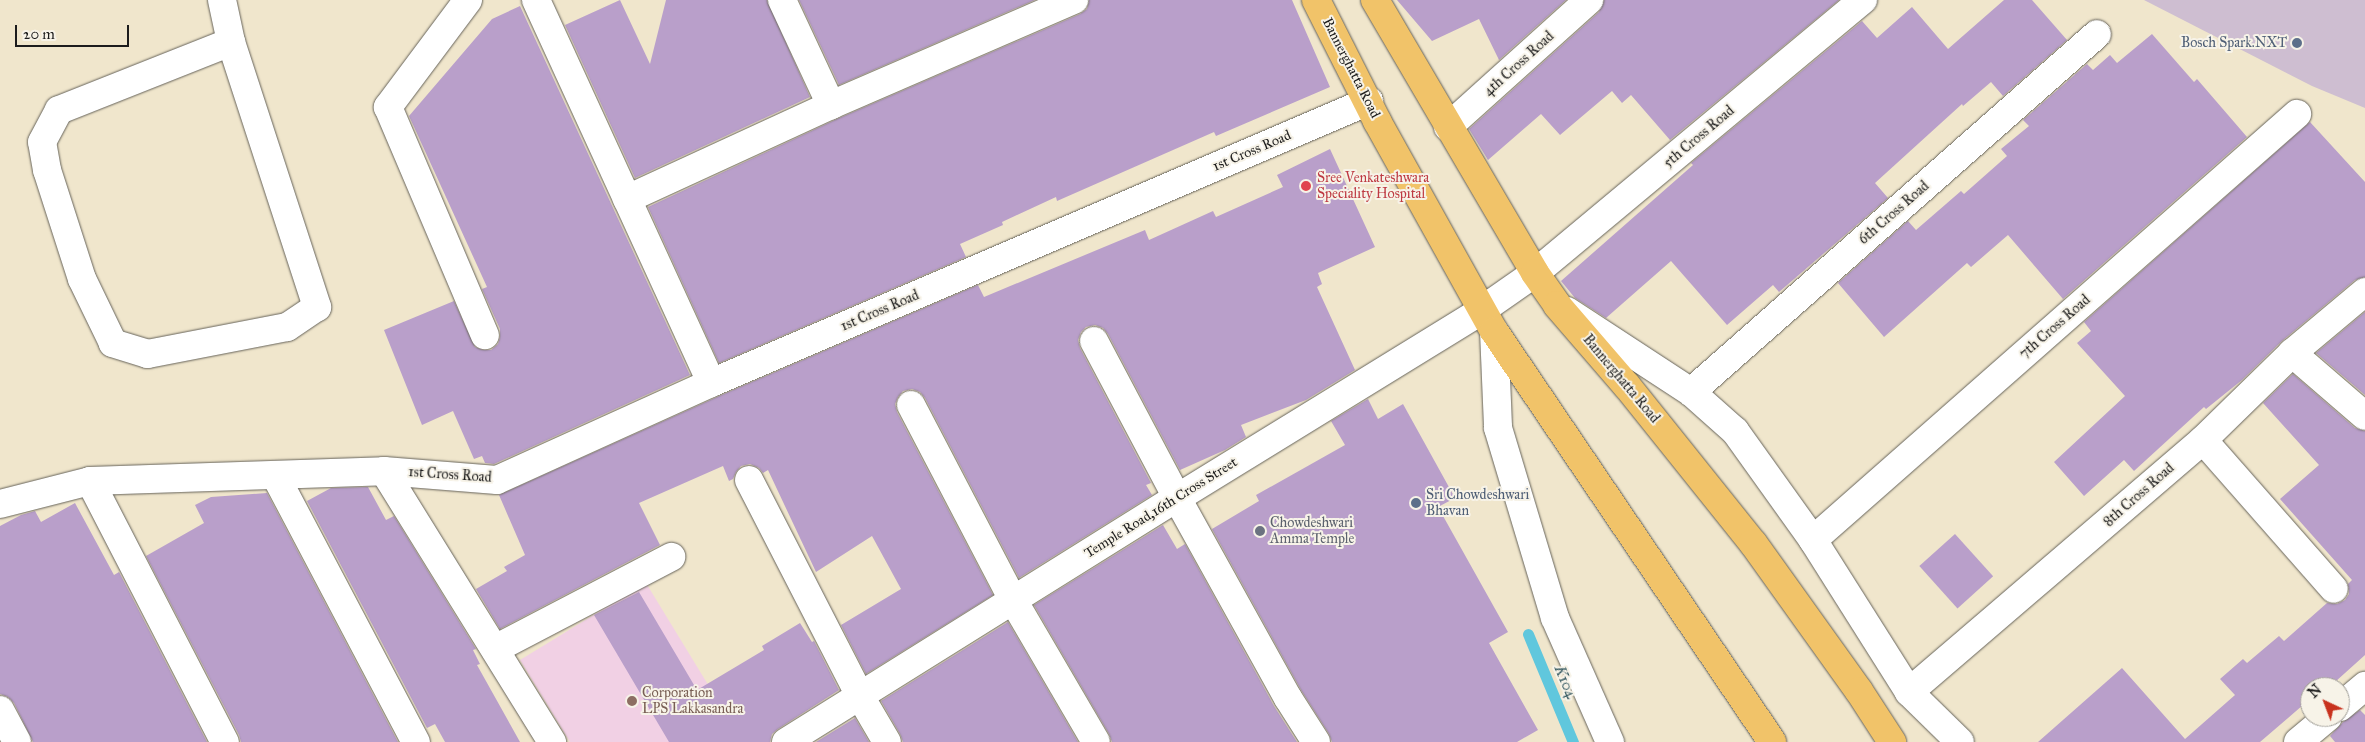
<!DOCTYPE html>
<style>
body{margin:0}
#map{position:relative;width:2365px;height:742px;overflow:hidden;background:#f0e6cc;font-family:"IM FELL Great Primer",serif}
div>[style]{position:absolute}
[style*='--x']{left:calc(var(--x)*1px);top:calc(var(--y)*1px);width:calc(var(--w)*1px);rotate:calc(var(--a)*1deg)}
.built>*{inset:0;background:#f1d0e4}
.industrial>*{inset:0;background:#cebed1}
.stream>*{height:11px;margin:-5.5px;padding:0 5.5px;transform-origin:5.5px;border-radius:5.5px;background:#60c7dd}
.building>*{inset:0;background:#b99fca;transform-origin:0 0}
.roads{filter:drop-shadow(0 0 1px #66635a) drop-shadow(0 0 1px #66635a)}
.minor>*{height:28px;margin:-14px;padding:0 14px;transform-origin:14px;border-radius:14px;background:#fff}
.major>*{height:28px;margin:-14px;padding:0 14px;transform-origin:14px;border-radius:14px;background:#f1c369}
.dots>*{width:14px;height:14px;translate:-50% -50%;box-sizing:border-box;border:2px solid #f7f3e8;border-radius:50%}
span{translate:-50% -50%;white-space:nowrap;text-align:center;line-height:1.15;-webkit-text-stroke:4px #f7f3e8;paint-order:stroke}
.service-label{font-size:14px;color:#4e5e75}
.right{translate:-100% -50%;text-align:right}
.left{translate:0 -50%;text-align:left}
.street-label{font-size:14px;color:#1c1c1c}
.health-label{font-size:14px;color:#be3a42}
.worship-label{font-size:14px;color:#5b616d}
.education-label{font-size:14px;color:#785e54}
.water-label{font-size:15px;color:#345860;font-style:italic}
.north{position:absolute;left:2300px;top:677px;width:50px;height:50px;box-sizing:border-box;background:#f7f3e8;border:1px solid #9f9d96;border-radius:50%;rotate:317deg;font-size:14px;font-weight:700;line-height:20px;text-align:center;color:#1c1c1c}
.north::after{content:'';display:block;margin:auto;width:18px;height:22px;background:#c8321e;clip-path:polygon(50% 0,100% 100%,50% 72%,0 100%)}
.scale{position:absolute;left:15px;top:25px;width:114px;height:22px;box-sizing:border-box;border:2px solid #1c1c1c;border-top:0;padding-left:6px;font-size:15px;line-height:18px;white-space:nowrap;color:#1c1c1c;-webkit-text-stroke:4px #f7f3e8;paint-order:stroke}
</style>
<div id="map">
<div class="built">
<div style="clip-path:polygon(646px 583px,743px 742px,570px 742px,520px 660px)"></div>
</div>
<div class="industrial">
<div style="clip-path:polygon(2144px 0,2365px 0,2365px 108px,2312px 86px)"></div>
</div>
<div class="stream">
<div style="--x:1528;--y:634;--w:117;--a:67.4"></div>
</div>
<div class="building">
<div style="clip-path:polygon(620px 0,650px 64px,666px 0,767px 0,810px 97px,635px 178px,565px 25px)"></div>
<div style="clip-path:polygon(799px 0,1035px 0,839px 85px)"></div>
<div style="clip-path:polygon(1089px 0,1292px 0,1330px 87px,1216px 136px,1214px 132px,1057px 201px,1056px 197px,1002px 222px,1003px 225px,960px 244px,966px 257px,719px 363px,648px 207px,837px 119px,1080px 14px,1087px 9px)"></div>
<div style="clip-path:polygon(1397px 0,1566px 0,1499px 60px,1479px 19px,1432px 41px)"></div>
<div style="clip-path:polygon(1604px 0,1839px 0,1670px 140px,1631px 95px,1622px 103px,1612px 91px,1560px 135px,1541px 114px,1488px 160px,1469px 129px,1599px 12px)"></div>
<div style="clip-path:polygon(2004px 0,2032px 0,2067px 40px,2003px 96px,1991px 82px,1963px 106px,1962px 104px,1875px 183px,1888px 198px,1779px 292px,1773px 285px,1727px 325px,1671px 261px,1606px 318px,1575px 298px,1561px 281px,1693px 165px,1691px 163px,1862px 21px,1877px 38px,1912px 7px,1948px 49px)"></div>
<div style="clip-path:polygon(520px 6px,690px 375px,494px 464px,485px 463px,482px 456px,474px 459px,453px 411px,422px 425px,384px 330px,454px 301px,475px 347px,483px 350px,491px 350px,498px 344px,500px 337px,500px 329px,482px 289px,487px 287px,409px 116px,492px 19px)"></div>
<div style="clip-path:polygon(2152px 34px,2194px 82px,2197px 79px,2247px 137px,2063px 299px,2008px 235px,1971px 267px,1967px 263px,1884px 337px,1838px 283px,1908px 221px,1916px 230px,1961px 191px,1964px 194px,2007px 156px,2001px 149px,2029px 126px,2023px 120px,2087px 64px,2093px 70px,2110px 55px,2117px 63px)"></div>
<div style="clip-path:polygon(2310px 122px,2365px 182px,2365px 277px,2355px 280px,2282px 341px,2242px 380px,2206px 409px,2204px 407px,2134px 471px,2124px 460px,2084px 496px,2054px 462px,2125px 396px,2077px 343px,2091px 331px,2084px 322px)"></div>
<div style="clip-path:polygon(1330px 149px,1375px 247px,1318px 273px,1322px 284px,1317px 287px,1355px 370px,1306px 400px,1241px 425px,1246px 437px,1225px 450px,1180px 470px,1108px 334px,1103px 328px,1095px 325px,1086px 327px,1081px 332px,1078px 340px,1080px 348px,1151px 483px,1146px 485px,1152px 495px,1019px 578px,925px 398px,920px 392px,912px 389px,903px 391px,898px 397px,895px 404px,897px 412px,993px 595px,866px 674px,841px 625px,901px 589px,872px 536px,816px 572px,768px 470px,763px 473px,759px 468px,750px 464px,741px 466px,736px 472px,733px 479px,729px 481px,723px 466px,639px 503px,660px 545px,500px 629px,476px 589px,507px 571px,504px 567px,525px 555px,499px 495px,717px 397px,978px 285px,984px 297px,1145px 230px,1149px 240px,1213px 211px,1216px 217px,1283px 187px,1277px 175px)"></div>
<div style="clip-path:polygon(2365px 312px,2365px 395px,2316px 353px)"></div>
<div style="clip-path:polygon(2293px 374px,2355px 428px,2365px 431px,2365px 655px,2335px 682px,2340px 687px,2310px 687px,2310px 712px,2303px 705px,2260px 742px,2038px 742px,2122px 668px,2185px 739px,2235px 695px,2220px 679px,2243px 659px,2247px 663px,2279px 636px,2284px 641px,2327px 603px,2337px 604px,2345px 600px,2349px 594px,2348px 584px,2352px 580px,2280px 499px,2319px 465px,2263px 403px)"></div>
<div style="clip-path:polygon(1368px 399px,1378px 419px,1403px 404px,1455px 498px,1438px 507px,1508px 632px,1489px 643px,1538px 730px,1517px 742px,1332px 742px,1329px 734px,1301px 690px,1212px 529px,1259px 501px,1256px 495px,1345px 445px,1331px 421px)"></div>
<div style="clip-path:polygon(368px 487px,386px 520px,394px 516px,476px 649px,473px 650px,480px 664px,477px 665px,520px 742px,445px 742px,435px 724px,427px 728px,307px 501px,331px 488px)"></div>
<div style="clip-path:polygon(267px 493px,398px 742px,241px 742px,239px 735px,146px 556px,204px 523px,195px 505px,211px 497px)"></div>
<div style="clip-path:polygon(75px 503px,114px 575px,119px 572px,207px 742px,33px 742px,14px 703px,8px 697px,0 694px,0 526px,21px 515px,35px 511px,41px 522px)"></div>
<div style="clip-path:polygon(1163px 525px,1177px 549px,1185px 544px,1274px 706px,1297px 742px,1112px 742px,1109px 734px,1034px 605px)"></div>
<div style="left:1955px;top:534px;width:57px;height:48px;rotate:48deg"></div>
<div style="clip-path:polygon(639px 592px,697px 690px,764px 650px,762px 646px,800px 623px,812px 642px,814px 641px,839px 690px,778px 729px,772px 734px,770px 742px,669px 742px,594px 615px)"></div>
<div style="clip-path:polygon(1008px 622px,1078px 742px,903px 742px,900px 734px,881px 701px)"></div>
<div style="clip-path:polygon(2360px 710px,2365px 715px,2365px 742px,2335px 742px,2330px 736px,2343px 722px)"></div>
<div style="clip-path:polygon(855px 718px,869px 742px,816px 742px)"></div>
</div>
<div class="roads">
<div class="minor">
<div style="--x:222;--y:0;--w:43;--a:77.9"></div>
<div style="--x:231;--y:42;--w:279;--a:72"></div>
<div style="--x:317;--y:307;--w:36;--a:146"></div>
<div style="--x:287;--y:327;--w:142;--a:169"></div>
<div style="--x:148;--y:354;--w:37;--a:-163"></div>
<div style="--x:113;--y:343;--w:71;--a:-115.8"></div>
<div style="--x:82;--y:279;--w:114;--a:-107.8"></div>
<div style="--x:47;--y:170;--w:28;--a:-100"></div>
<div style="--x:42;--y:142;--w:36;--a:-62"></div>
<div style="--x:59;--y:110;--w:185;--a:-21.6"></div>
<div style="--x:468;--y:0;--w:134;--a:126.8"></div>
<div style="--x:388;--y:107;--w:248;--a:67"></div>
<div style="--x:536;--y:0;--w:421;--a:65.4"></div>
<div style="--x:782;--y:0;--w:116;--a:65"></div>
<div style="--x:1448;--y:127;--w:190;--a:-42"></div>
<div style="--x:627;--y:199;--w:225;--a:-24.7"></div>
<div style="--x:831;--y:105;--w:265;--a:-23.4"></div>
<div style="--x:1567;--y:311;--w:148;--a:33.2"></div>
<div style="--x:1691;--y:392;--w:59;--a:41.6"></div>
<div style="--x:1735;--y:431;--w:134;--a:54.4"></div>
<div style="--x:1813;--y:540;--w:180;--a:57.7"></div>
<div style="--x:1909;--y:692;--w:71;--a:44.4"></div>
<div style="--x:1494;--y:331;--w:97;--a:87.6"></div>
<div style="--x:1498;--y:428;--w:198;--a:73.3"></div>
<div style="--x:1555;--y:618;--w:136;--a:66.1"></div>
<div style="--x:1094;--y:341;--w:178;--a:62.1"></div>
<div style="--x:1177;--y:498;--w:229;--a:61"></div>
<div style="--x:1288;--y:698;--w:52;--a:57.5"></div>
<div style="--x:2292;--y:353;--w:96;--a:40.8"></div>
<div style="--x:1691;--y:392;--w:541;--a:-41.4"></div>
<div style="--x:911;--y:405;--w:220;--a:62.4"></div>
<div style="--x:1013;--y:600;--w:164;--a:59.7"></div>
<div style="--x:2203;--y:440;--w:198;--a:48.7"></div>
<div style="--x:384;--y:471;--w:113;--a:4.6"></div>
<div style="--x:497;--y:480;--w:235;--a:-24.4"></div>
<div style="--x:711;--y:383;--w:716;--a:-23.2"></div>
<div style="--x:275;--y:475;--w:302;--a:62.2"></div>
<div style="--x:749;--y:480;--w:243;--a:62.8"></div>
<div style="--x:860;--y:696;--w:53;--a:59.6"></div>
<div style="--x:90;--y:481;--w:294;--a:62.7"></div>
<div style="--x:0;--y:504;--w:93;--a:-14.3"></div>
<div style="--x:90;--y:481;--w:294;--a:-1.9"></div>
<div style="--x:384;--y:471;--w:319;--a:58.2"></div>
<div style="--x:1813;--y:540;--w:645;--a:-41.35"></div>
<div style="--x:495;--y:649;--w:199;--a:-27.6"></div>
<div style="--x:1909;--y:692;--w:387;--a:-40.6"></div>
<div style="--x:2203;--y:440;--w:124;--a:-44.3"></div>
<div style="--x:2292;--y:353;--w:95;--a:-39.9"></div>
<div style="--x:2340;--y:707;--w:33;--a:-40"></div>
<div style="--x:0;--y:710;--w:36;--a:62"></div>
<div style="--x:786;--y:742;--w:461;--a:-32"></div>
<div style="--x:1177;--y:498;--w:358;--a:-31.6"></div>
<div style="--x:1482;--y:310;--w:65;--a:-34.9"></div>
<div style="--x:1535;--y:273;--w:427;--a:-39.8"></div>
<div style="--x:2298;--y:742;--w:39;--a:-40"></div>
</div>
<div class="major">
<div style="--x:1316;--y:0;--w:136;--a:63.2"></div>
<div style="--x:1377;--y:121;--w:240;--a:60.9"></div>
<div style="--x:1494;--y:331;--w:496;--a:55.9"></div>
<div style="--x:1375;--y:0;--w:316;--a:59.6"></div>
<div style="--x:1535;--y:273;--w:39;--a:55"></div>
<div style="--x:1557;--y:305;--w:107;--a:49.2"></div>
<div style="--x:1627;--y:386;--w:201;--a:51.3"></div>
<div style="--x:1753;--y:543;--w:182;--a:54.4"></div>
<div style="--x:1859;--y:691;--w:61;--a:57.1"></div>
</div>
</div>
<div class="dots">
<div style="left:2297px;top:43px;background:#5c6f8a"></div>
<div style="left:1306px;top:186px;background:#e0444e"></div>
<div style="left:1416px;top:503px;background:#5c6f8a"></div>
<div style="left:1260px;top:531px;background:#6b7280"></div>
<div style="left:632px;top:701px;background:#8d6e63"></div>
</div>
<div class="service-label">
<span class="right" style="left:2287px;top:43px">Bosch Spark.NXT</span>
<span class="left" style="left:1426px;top:503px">Sri Chowdeshwari<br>Bhavan</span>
</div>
<div class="street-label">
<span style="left:1519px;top:64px;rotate:-42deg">4th Cross Road</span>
<span style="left:1351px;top:68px;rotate:63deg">Bannerghatta Road</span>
<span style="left:1699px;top:137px;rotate:-40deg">5th Cross Road</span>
<span style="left:1252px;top:151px;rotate:-23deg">1st Cross Road</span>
<span style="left:1894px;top:213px;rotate:-41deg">6th Cross Road</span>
<span style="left:880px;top:311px;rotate:-23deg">1st Cross Road</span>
<span style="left:2055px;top:327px;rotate:-41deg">7th Cross Road</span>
<span style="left:1621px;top:379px;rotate:50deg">Bannerghatta Road</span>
<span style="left:450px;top:475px;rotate:4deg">1st Cross Road</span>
<span style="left:2139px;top:495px;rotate:-41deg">8th Cross Road</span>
<span style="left:1161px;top:508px;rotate:-32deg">Temple Road,16th Cross Street</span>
</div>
<div class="health-label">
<span class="left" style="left:1317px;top:186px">Sree Venkateshwara<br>Speciality Hospital</span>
</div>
<div class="worship-label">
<span class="left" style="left:1270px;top:531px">Chowdeshwari<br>Amma Temple</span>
</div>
<div class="education-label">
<span class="left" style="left:642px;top:701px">Corporation<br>LPS Lakkasandra</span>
</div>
<div class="water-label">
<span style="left:1565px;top:682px;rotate:67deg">K104</span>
</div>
<div class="north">N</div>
<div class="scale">20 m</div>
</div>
